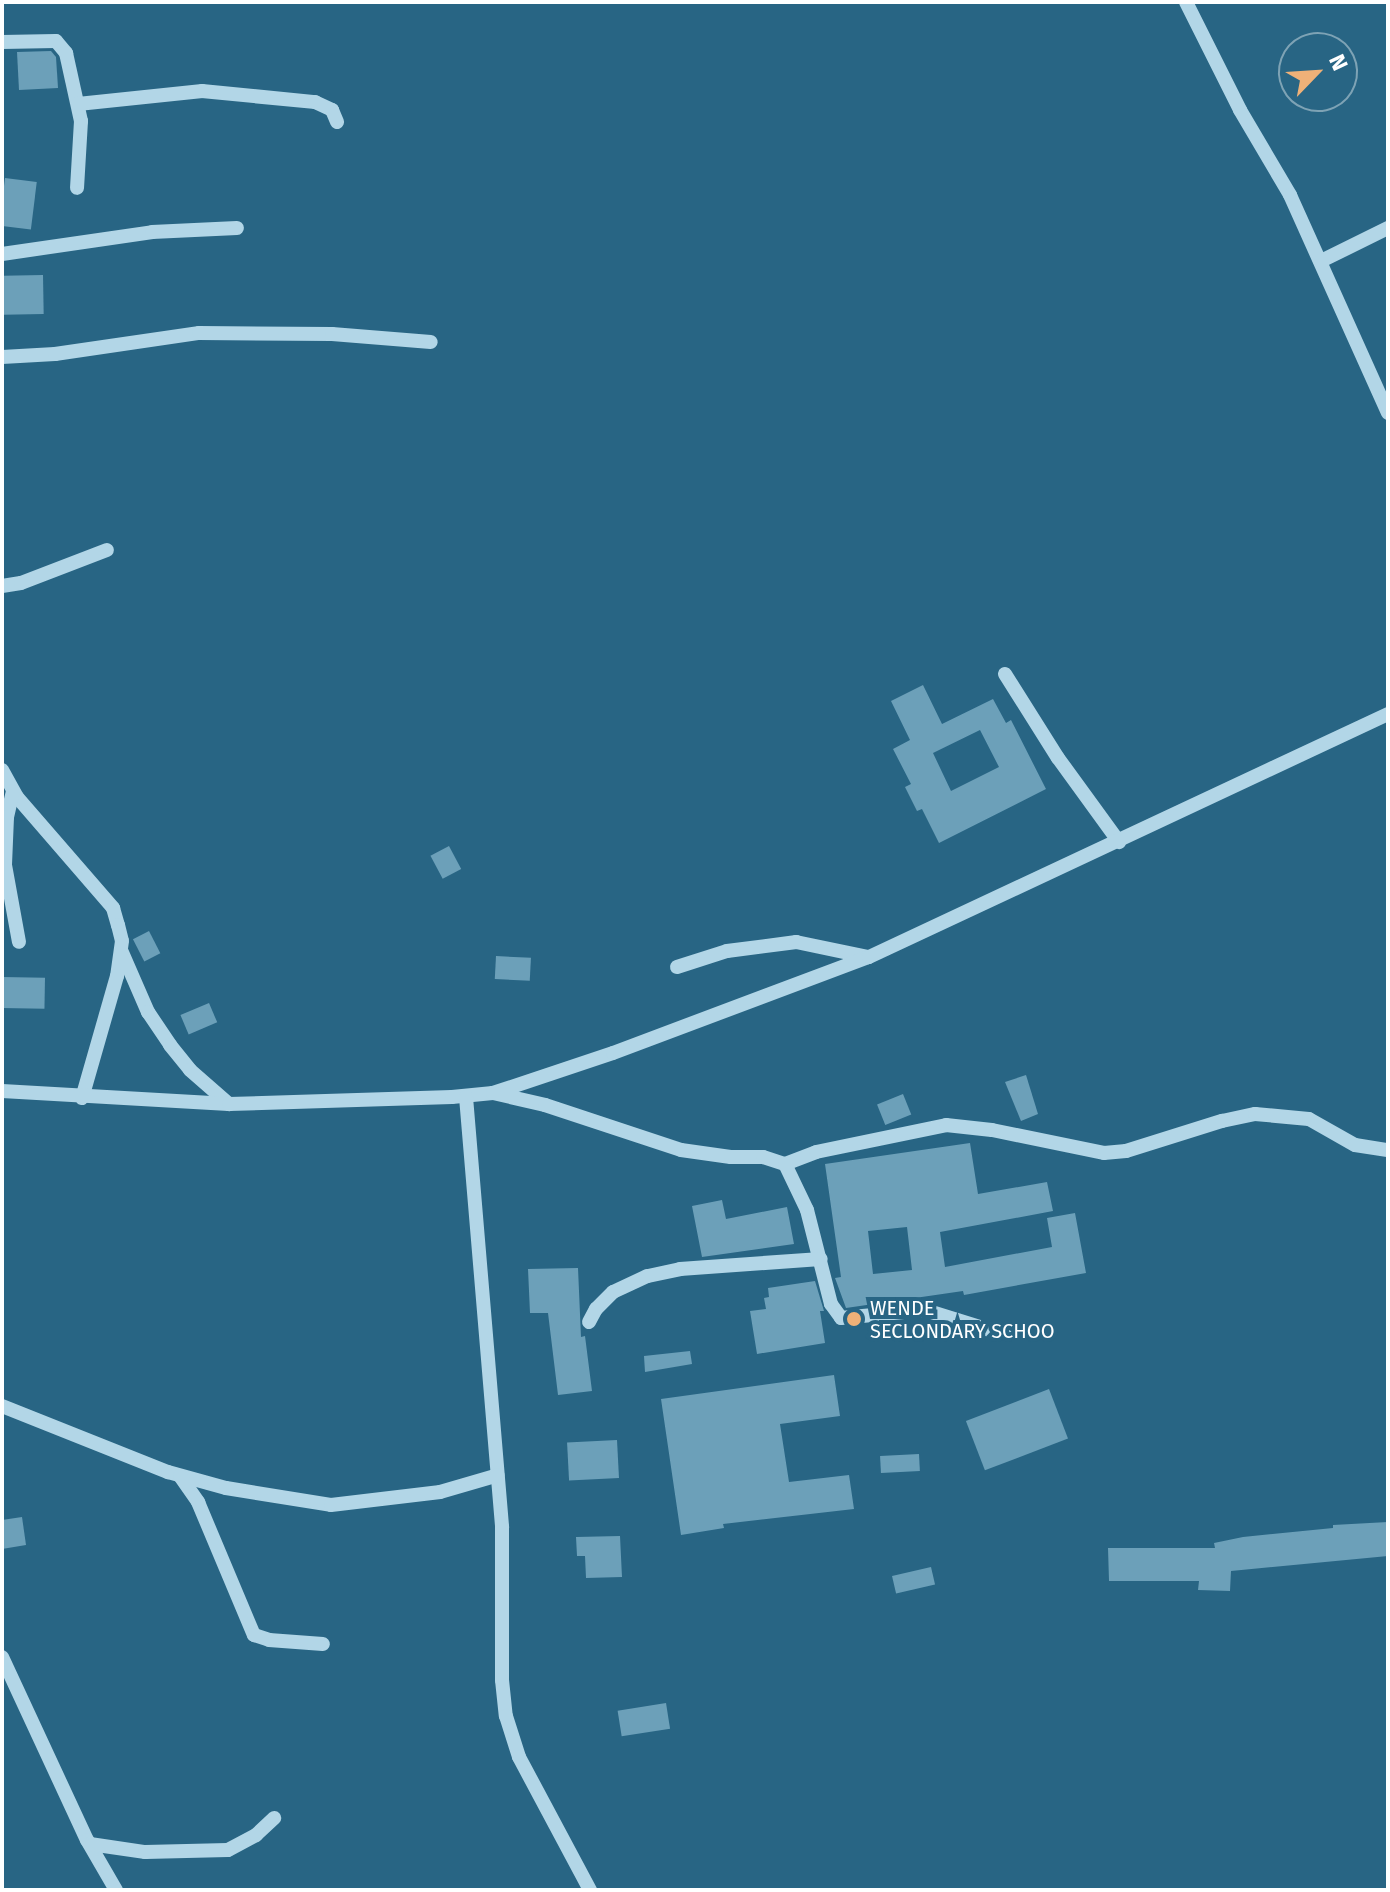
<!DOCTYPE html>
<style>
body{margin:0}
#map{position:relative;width:1390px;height:1892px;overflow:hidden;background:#286584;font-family:"Fira Sans",sans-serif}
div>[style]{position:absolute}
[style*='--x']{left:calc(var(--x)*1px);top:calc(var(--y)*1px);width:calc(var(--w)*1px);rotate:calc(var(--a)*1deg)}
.building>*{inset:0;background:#6ca0b9;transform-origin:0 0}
.minor>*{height:14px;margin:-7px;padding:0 7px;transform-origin:7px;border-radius:7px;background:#b2d6e7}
.dots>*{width:22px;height:22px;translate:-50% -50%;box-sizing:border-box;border:4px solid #286584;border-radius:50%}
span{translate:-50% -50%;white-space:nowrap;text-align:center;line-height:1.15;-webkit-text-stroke:8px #286584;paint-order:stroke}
.poi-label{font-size:20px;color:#fff}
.left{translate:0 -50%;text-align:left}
.frame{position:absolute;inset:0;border:4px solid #fff;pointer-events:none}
.north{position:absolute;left:1278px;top:32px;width:80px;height:80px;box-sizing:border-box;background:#286584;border:2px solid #7ea3b5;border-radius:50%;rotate:65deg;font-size:22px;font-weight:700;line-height:32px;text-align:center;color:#fff}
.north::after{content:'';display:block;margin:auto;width:28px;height:36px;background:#efb178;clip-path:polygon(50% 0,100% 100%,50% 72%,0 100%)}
</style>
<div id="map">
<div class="building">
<div style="clip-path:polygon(51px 51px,56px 57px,58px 88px,19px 90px,17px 52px)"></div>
<div style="left:5px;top:178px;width:32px;height:48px;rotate:7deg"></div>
<div style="left:43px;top:275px;width:39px;height:40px;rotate:89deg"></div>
<div style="clip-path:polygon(evenodd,923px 685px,942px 724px,993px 699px,1006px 723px,1011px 720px,1046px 789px,939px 843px,922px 809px,917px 811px,905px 787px,911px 784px,893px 749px,910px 740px,891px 701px,923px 685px,980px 730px,999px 767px,951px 791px,933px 753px,980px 730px)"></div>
<div style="left:449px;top:846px;width:26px;height:21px;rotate:62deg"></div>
<div style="left:149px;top:931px;width:25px;height:18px;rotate:63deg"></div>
<div style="left:496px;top:956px;width:35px;height:23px;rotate:3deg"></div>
<div style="left:2px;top:977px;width:43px;height:31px;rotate:1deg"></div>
<div style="left:209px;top:1003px;width:21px;height:31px;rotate:67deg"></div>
<div style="clip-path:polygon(1026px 1075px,1038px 1114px,1021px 1121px,1005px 1082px)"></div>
<div style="left:903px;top:1094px;width:22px;height:28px;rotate:68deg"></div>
<div style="clip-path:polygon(evenodd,970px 1143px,978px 1194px,1047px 1182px,1053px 1211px,940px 1232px,945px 1267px,1052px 1247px,1047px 1218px,1075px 1213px,1086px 1273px,964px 1295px,963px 1291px,846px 1308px,835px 1278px,841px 1277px,825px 1164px,970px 1143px,907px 1227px,912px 1270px,873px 1274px,868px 1231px,907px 1227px)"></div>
<div style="clip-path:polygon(722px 1200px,726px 1219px,787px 1207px,794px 1244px,702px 1257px,692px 1206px)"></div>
<div style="clip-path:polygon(578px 1268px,581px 1337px,585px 1336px,592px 1391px,558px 1395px,548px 1313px,530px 1313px,528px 1269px)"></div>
<div style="clip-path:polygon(815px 1281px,824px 1311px,820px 1311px,825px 1343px,757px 1354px,750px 1311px,766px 1309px,764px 1298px,769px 1297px,768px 1288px)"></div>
<div style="clip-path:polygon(690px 1351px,692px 1364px,645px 1372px,644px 1356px)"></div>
<div style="clip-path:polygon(834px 1375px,840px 1416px,780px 1424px,789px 1482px,849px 1475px,854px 1509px,723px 1524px,724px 1528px,681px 1535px,661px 1399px)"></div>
<div style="left:1049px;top:1389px;width:53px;height:89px;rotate:69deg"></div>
<div style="left:617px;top:1440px;width:38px;height:50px;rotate:87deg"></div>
<div style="left:919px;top:1454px;width:17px;height:39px;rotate:87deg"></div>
<div style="clip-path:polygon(22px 1517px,26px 1545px,2px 1549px,2px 1520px)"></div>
<div style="clip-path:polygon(1388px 1522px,1388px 1556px,1231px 1571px,1230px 1591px,1198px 1590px,1199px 1581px,1109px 1581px,1108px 1548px,1215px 1548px,1214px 1543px,1243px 1537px,1333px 1528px,1333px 1525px)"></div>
<div style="clip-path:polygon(620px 1536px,622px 1577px,586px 1578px,585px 1556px,577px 1556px,576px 1537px)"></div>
<div style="left:931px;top:1567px;width:18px;height:40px;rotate:77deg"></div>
<div style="left:666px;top:1703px;width:26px;height:49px;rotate:81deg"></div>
</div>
<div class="minor">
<div style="--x:1186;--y:2;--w:121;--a:63.4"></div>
<div style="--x:1240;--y:110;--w:99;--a:59.5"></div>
<div style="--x:1290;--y:195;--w:239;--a:65.8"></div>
<div style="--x:2;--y:42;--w:54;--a:-1.1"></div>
<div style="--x:56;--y:41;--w:16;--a:50"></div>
<div style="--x:66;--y:53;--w:70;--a:77.6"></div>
<div style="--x:81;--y:121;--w:67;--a:93.4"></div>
<div style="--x:78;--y:104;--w:125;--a:-6"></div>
<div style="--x:202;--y:91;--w:114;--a:5.6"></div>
<div style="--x:315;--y:102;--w:19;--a:25"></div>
<div style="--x:332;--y:110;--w:13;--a:67"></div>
<div style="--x:2;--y:254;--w:152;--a:-8.3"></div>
<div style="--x:152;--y:232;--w:85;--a:-2.7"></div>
<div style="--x:1321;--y:261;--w:75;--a:-26.2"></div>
<div style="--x:2;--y:357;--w:53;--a:-3.2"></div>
<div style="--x:55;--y:354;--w:146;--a:-8.3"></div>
<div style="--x:199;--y:333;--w:133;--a:0.4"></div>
<div style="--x:332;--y:334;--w:99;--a:4.6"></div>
<div style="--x:2;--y:586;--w:19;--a:-9"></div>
<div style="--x:21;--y:583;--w:92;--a:-21"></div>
<div style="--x:1005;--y:674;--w:99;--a:57.8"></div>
<div style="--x:1058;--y:758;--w:104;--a:54"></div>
<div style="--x:2;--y:770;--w:31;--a:61"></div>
<div style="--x:17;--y:797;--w:147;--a:49.1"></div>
<div style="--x:113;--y:908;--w:18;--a:74"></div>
<div style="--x:118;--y:925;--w:16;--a:76"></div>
<div style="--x:122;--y:941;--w:35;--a:98"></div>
<div style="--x:117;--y:976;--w:127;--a:106"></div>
<div style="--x:13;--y:791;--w:27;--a:103"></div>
<div style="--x:7;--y:817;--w:48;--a:92.4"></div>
<div style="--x:5;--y:865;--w:78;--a:79.7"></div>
<div style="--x:121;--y:950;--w:68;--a:66.5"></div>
<div style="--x:148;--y:1012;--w:40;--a:56"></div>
<div style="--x:170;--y:1045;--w:32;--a:51"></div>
<div style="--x:190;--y:1070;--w:52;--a:41.1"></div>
<div style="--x:677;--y:967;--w:52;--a:-17.7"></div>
<div style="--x:727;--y:951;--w:70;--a:-7.4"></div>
<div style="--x:796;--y:942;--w:74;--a:11.8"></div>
<div style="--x:2;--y:1091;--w:227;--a:3.3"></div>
<div style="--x:229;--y:1104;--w:223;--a:-1.8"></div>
<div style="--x:452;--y:1097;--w:41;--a:-5.6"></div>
<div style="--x:493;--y:1093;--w:126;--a:-18.4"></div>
<div style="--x:613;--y:1053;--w:273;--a:-20.6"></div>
<div style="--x:869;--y:957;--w:573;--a:-25.09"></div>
<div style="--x:493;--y:1093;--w:53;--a:13"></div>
<div style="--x:545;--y:1105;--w:143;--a:18.3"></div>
<div style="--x:681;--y:1150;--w:50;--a:8"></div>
<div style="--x:731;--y:1157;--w:32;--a:0"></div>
<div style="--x:763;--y:1157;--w:23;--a:18"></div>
<div style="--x:785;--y:1164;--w:51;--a:64.4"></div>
<div style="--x:807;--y:1210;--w:97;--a:75.7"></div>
<div style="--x:831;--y:1304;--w:17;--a:54"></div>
<div style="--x:841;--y:1318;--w:84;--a:-5.4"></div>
<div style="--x:925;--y:1310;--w:64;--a:17.3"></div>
<div style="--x:986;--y:1329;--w:26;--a:9"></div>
<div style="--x:466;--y:1097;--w:432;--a:85.2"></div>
<div style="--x:502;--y:1527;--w:153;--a:90"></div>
<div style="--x:502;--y:1680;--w:36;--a:84"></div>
<div style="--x:506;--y:1716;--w:43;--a:72.4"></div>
<div style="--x:519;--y:1757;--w:151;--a:61.9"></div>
<div style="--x:785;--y:1164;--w:33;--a:-21"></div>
<div style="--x:816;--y:1152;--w:133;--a:-11.7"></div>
<div style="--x:946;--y:1125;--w:46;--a:6.2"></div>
<div style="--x:992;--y:1130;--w:114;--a:11.6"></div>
<div style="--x:1104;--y:1153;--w:22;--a:-5"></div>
<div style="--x:1126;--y:1151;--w:101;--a:-17.4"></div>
<div style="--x:1222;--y:1121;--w:34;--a:-12"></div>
<div style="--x:1255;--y:1114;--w:54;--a:5.3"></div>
<div style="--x:1309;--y:1119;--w:53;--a:29.5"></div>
<div style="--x:1355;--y:1145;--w:33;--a:9"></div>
<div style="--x:589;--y:1322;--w:15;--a:-62"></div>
<div style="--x:596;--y:1309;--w:24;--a:-45"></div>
<div style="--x:613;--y:1292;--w:38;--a:-25"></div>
<div style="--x:648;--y:1276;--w:33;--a:-12"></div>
<div style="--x:680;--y:1269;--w:141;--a:-4.1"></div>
<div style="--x:2;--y:1406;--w:179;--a:21.7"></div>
<div style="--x:168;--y:1472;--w:60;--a:15.4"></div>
<div style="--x:226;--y:1488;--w:106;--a:9.2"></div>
<div style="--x:331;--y:1505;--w:110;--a:-6.8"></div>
<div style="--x:440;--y:1492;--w:60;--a:-16.3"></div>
<div style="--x:180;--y:1476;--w:32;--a:55"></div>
<div style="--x:198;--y:1502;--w:144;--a:67.2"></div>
<div style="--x:254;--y:1635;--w:16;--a:18"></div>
<div style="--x:269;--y:1640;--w:54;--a:4.2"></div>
<div style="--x:2;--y:1657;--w:202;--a:65.1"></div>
<div style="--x:87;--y:1840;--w:58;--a:59.9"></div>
<div style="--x:90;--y:1844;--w:56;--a:8.3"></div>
<div style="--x:145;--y:1852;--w:83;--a:-1.4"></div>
<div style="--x:228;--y:1850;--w:32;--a:-28"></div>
<div style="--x:256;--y:1835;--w:25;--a:-43"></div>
</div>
<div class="dots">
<div style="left:854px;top:1319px;background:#efb178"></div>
</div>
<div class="poi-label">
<span class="left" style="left:870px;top:1320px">WENDE<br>SECLONDARY SCHOO</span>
</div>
<div class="frame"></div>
<div class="north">N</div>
</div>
